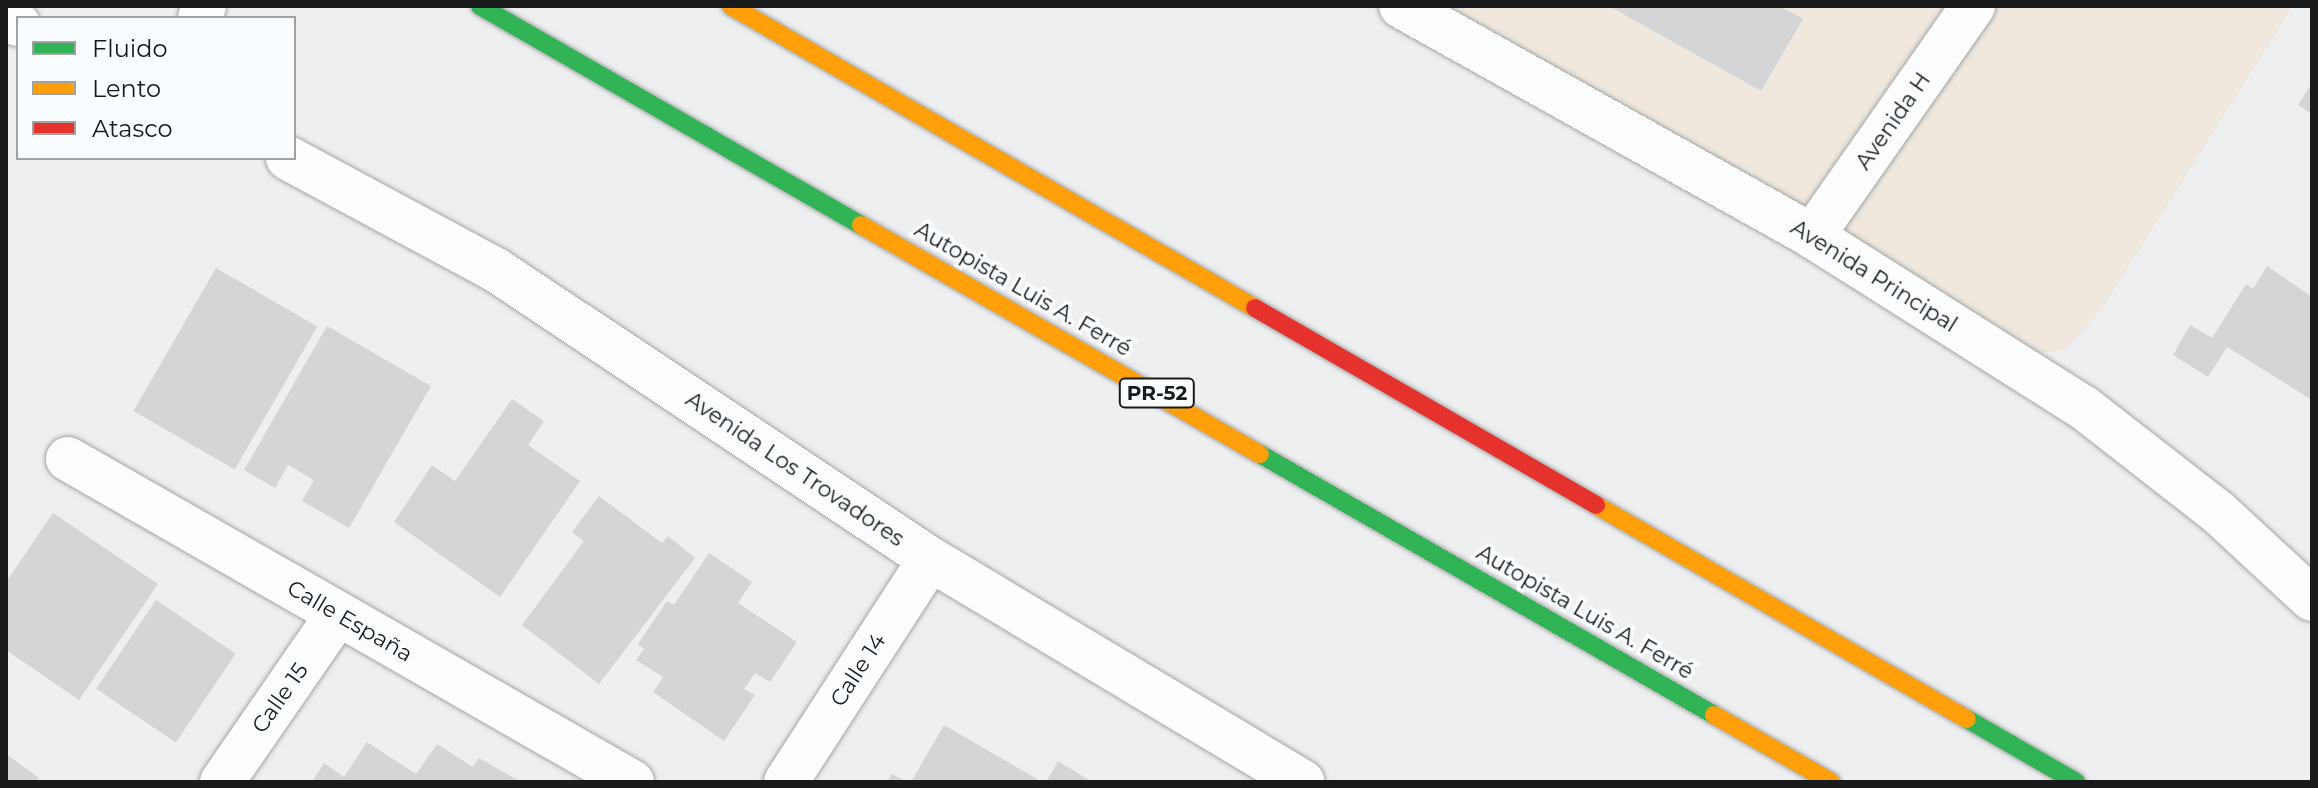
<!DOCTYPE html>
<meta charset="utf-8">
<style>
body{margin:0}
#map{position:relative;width:2318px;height:788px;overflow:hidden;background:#eeeff0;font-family:Montserrat,sans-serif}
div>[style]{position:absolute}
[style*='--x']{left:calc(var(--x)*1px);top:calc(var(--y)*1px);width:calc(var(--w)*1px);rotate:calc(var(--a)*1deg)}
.industrial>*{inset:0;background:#f0e8de}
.building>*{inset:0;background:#d4d5d6;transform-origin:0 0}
.roads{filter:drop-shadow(0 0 2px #a5a6a7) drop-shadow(0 0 2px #a5a6a7)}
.street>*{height:44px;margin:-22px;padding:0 22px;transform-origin:22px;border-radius:22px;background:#fcfdfd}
.fast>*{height:18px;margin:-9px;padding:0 9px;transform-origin:9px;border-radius:9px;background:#30b455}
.slow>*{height:18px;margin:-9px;padding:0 9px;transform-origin:9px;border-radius:9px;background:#ff9f0a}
.jam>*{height:18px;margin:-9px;padding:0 9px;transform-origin:9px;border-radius:9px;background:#e5322d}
span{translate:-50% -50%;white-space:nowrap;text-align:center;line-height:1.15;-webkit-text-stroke:7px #fafdff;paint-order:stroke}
.shield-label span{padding:2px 6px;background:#fafdff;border:2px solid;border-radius:6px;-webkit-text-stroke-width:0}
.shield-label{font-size:20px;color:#191a1b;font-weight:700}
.street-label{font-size:22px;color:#191a1b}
.frame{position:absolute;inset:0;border:8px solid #191a1b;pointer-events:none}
.legend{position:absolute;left:16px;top:16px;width:280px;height:144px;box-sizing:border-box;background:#fafdff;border:2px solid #a0a2a4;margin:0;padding:10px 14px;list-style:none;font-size:24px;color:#191a1b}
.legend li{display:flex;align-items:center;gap:16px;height:40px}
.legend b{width:40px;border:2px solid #a0a2a4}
</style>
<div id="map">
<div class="industrial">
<div style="clip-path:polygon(1392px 6px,2293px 6px,2102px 309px,2066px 349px,2000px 361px)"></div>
</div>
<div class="building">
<div style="clip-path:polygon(1609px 6px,1779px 6px,1803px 19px,1761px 91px)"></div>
<div style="clip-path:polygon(2312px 83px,2312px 114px,2298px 105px)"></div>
<div style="clip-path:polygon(2267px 266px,2312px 297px,2312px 400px,2227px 347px,2208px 377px,2173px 355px,2190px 325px,2212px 338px,2246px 284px,2253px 289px)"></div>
<div style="left:216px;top:268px;width:117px;height:165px;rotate:30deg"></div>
<div style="clip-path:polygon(327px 326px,431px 386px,349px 528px,302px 501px,314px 480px,288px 465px,275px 488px,244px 470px)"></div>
<div style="clip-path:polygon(512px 399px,544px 421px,528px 445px,580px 481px,500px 597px,394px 522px,432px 465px,455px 481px)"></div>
<div style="clip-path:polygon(599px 496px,662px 543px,668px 536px,695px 558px,599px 684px,522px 625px,584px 541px,572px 532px)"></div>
<div style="clip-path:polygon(53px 513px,158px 584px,79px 700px,6px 650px,6px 582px)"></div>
<div style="clip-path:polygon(709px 553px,752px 582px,738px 603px,797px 642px,770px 682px,755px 673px,744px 689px,755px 695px,724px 741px,653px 692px,663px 677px,636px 660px,644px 649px,638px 644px,667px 601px,674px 605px)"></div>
<div style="left:156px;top:600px;width:96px;height:107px;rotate:34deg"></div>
<div style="clip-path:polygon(944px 725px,1037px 779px,1035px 782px,911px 782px)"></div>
<div style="clip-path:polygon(367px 742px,416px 774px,437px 744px,473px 767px,479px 758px,521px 782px,312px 782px,324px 763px,344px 777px)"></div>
<div style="clip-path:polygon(6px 754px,39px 778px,36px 782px,6px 782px)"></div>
<div style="clip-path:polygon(1058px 761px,1089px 780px,1088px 782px,1046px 782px)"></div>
<div style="clip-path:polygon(892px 774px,907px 782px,887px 782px)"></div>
</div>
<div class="roads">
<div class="street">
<div style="--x:1401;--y:6;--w:471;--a:29.2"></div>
<div style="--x:1812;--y:236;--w:320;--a:32.3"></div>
<div style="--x:2083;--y:407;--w:171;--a:37.9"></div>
<div style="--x:2218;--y:512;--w:128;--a:42.8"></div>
<div style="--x:200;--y:18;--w:13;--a:-72"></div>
<div style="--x:6;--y:19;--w:13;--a:23"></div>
<div style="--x:288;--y:158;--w:236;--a:28.3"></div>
<div style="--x:496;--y:270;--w:521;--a:33.66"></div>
<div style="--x:930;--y:559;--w:434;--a:30.9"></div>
<div style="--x:1812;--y:236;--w:281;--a:-55"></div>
<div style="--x:68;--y:459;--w:650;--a:29.8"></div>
<div style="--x:222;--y:782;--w:204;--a:-55.4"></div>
<div style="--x:786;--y:782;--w:265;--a:-57.1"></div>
</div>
<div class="fast">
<div style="--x:480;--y:6;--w:439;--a:29.9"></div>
<div style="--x:1260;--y:454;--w:524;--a:29.89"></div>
<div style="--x:1967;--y:719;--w:126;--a:30"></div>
</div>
<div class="slow">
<div style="--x:731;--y:6;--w:605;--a:29.96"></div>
<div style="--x:861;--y:225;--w:460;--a:29.9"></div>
<div style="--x:1596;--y:505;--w:428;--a:30"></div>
<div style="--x:1714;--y:715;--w:135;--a:29.8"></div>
</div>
<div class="jam">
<div style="--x:1255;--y:308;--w:394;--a:30"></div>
</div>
</div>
<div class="shield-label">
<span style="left:1157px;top:393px">PR-52</span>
</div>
<div class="street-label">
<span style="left:1893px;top:121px;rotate:-55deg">Avenida H</span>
<span style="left:1874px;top:276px;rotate:32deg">Avenida Principal</span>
<span style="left:1023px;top:289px;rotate:30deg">Autopista Luis A. Ferré</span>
<span style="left:795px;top:469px;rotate:34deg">Avenida Los Trovadores</span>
<span style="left:1585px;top:612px;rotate:30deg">Autopista Luis A. Ferré</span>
<span style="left:350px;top:621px;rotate:30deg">Calle España</span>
<span style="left:858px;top:670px;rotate:-57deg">Calle 14</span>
<span style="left:280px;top:698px;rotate:-55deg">Calle 15</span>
</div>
<div class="frame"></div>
<ul class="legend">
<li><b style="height:10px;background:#30b455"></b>Fluido</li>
<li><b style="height:10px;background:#ff9f0a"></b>Lento</li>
<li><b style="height:10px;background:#e5322d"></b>Atasco</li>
</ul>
</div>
